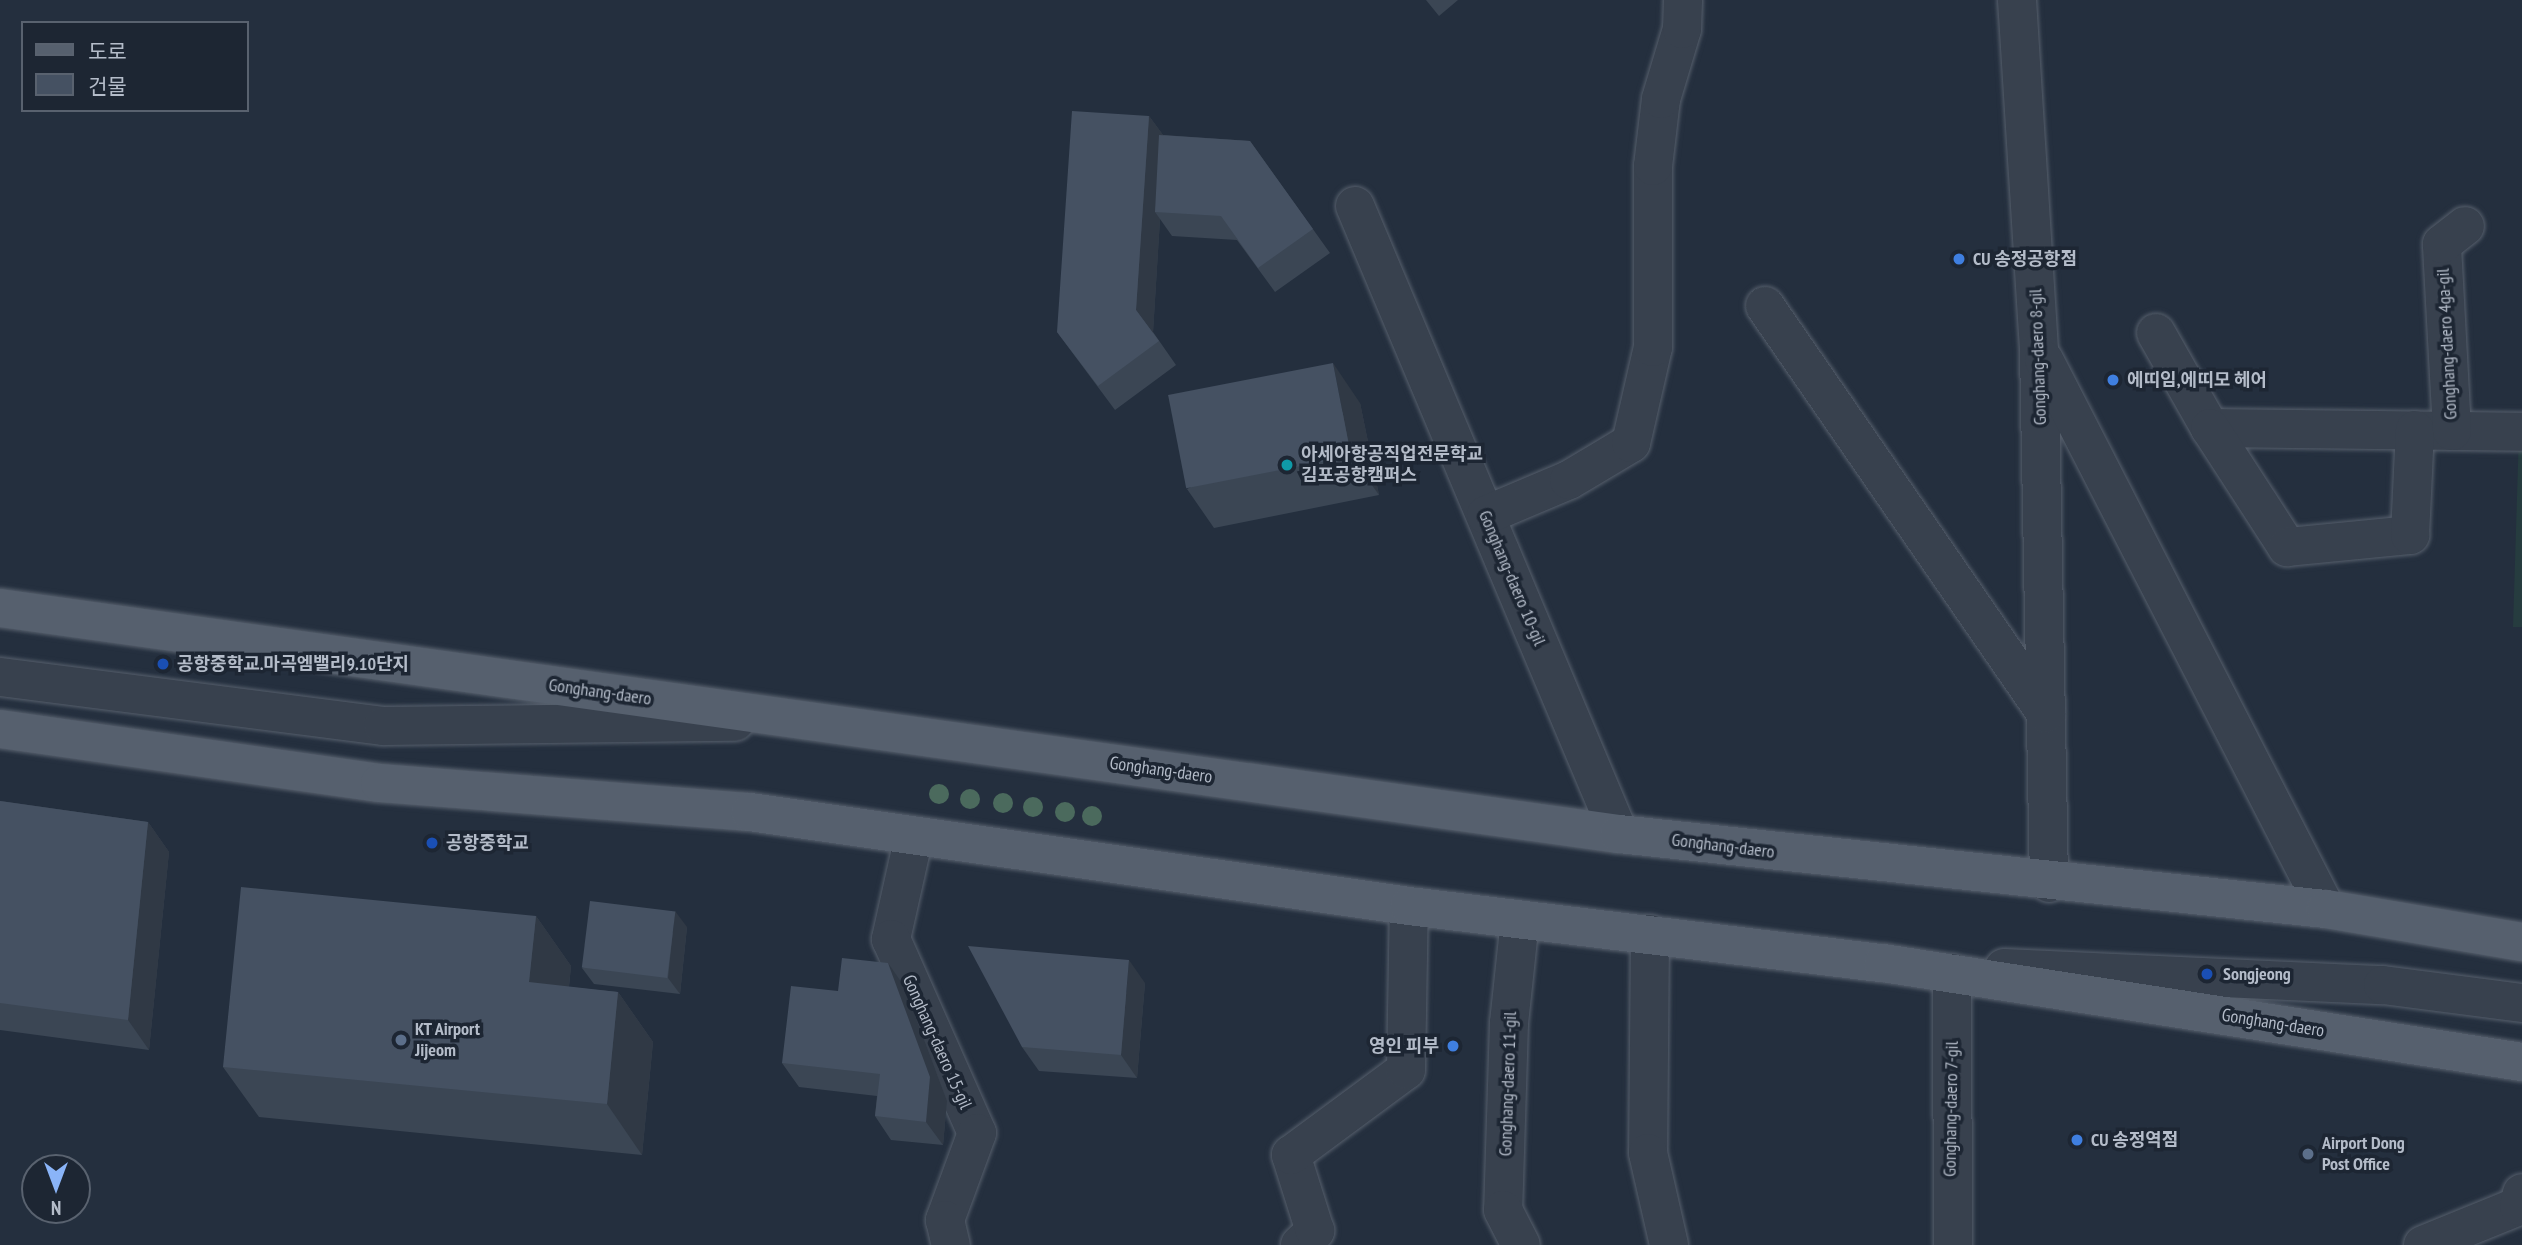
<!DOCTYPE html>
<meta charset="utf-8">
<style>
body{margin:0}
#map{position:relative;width:2522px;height:1245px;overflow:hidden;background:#242f3e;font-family:"PT Sans Narrow","Noto Sans KR",sans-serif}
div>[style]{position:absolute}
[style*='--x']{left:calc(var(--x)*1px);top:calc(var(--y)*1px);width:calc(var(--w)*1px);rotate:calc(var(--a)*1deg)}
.green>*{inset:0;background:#263c3f}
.roads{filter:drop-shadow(0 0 2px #565f6c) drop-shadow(0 0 2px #565f6c)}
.minor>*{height:38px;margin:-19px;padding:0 19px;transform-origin:19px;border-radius:19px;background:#38414e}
.major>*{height:38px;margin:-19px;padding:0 19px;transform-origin:19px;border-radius:19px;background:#56606e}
.trees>*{width:20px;height:20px;margin:-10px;border-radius:50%;background:#4b6a5d}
.wall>*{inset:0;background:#3b4654}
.shaded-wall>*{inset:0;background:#303945}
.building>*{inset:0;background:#455162;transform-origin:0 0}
.dots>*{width:19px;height:19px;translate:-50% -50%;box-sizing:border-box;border:4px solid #1d2633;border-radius:50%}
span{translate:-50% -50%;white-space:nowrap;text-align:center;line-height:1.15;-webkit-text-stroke:7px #1d2633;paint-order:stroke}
.poi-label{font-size:18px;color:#b4bcc9;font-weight:700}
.left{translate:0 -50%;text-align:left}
.right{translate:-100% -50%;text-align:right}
.street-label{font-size:18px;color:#b4bcc9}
.legend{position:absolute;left:21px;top:21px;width:228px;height:91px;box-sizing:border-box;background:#1d2633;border:2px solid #59626f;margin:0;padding:9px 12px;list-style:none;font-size:21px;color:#b4bcc9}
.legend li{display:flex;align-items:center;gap:14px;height:35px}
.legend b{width:35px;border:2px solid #59626f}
.north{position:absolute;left:21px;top:1154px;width:70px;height:70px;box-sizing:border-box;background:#1d2633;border:2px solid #59626f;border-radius:50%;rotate:180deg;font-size:19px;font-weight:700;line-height:28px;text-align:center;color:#b4bcc9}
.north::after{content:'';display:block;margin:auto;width:24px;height:32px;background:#8ab4f8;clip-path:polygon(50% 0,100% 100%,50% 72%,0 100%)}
</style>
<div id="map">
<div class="green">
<div style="clip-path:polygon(2519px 432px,2522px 432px,2522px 627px,2513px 627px)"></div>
</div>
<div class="roads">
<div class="minor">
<div style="--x:2017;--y:0;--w:352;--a:86.4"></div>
<div style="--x:2039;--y:351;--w:532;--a:88.92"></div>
<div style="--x:1355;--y:206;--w:681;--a:67.2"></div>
<div style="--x:1765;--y:306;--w:495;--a:55.4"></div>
<div style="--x:2156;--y:333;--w:109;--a:60.4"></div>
<div style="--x:2210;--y:428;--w:312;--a:0.7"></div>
<div style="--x:2044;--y:360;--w:617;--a:62.81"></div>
<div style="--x:2210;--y:428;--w:142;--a:57.1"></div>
<div style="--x:2287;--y:547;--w:124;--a:-5.6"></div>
<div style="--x:2410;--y:535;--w:105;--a:-87.3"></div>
<div style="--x:2452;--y:431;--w:187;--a:-93.1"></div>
<div style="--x:2442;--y:244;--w:29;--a:-38"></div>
<div style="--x:1486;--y:515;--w:90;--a:-22.9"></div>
<div style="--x:1569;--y:480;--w:72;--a:-30.8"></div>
<div style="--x:1631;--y:443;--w:98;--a:-77.1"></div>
<div style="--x:1653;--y:347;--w:181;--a:-90"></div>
<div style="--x:1653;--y:166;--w:67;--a:-83.2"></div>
<div style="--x:1661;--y:99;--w:73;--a:-73.3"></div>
<div style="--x:1682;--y:29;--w:29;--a:-88"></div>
<div style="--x:0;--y:677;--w:386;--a:7.3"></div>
<div style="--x:383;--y:726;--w:352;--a:-0.7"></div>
<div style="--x:914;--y:836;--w:106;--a:102.6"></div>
<div style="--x:891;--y:939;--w:212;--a:66.1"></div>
<div style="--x:977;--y:1133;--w:93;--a:110.2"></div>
<div style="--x:945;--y:1220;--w:26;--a:77"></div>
<div style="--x:1520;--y:920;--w:104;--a:96.1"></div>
<div style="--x:1509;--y:1023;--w:187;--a:91.8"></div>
<div style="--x:1503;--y:1210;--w:39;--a:63"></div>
<div style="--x:1650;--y:934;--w:219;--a:90.5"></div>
<div style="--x:1648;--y:1153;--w:94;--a:77.1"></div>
<div style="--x:2004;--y:968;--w:379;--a:2.6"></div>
<div style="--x:2383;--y:985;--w:140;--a:7.4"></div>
<div style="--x:1952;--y:973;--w:272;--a:89.8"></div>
<div style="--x:1300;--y:1245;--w:21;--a:-43"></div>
<div style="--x:1315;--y:1231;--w:80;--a:-107.5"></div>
<div style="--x:1291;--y:1155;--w:143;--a:-36.5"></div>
<div style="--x:1406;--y:1070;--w:164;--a:-89"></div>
<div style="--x:2423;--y:1245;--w:104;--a:-22.1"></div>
<div style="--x:2519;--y:1206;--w:13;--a:-77"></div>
</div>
<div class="major">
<div style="--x:0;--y:608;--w:1635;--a:7.95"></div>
<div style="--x:1619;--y:834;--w:711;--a:6.06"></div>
<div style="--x:2326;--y:909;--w:199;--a:9.6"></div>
<div style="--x:0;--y:729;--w:384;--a:8.1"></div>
<div style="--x:380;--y:783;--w:371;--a:4.5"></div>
<div style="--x:750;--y:812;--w:666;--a:8.12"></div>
<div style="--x:1409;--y:906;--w:477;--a:6.9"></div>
<div style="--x:1883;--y:963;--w:647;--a:8.81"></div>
</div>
</div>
<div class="trees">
<div style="left:939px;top:794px"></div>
<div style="left:970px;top:799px"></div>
<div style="left:1003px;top:803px"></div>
<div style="left:1033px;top:807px"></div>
<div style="left:1065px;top:812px"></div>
<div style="left:1092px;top:816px"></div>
</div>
<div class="wall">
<div style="clip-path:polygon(1426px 0,1458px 0,1439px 16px)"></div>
<div style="clip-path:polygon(1149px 116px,1163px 135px,1250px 141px,1330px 253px,1275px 292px,1237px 240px,1172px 236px,1160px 219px,1153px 332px,1176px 365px,1115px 410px,1057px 332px)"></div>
<div style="clip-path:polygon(1360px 403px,1379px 495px,1214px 528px,1187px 489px)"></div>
<div style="clip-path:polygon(0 801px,148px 822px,169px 852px,149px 1050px,0 1030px)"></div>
<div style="clip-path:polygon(536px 916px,571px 966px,569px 987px,618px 992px,653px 1042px,642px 1155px,259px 1117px,223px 1067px)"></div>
<div style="clip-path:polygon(687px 927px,680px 994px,594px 984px,582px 968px)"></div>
<div style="clip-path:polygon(1145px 983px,1137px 1078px,1039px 1071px,1022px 1047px)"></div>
<div style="clip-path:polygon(904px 986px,947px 1101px,943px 1145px,891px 1140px,875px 1116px,877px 1096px,799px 1087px,782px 1063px,838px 991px)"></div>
</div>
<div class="shaded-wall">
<div style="clip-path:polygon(1149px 116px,1166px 139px,1155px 212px,1160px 219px,1153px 333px,1136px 310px)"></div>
<div style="clip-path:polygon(1333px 363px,1360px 403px,1379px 495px,1351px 456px)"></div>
<div style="clip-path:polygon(148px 822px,169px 852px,149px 1050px,128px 1020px)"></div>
<div style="clip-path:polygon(675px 911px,687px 927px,680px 994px,668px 978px)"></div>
<div style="clip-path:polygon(536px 916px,571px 966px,564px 1033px,529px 982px)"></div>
<div style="clip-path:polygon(1129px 960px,1145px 983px,1137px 1078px,1121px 1055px)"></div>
<div style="clip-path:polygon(888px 963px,904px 986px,947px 1101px,943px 1145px,926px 1122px)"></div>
<div style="clip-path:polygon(618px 992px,653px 1042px,642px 1155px,607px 1104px)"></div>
</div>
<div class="building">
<div style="clip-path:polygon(1072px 111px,1149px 116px,1136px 310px,1159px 341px,1098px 386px,1057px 332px)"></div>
<div style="clip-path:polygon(1159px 135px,1250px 141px,1313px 229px,1258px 268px,1221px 216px,1155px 212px)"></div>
<div style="left:1333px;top:363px;width:95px;height:168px;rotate:79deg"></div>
<div style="clip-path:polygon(0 801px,148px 822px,128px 1020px,0 1003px)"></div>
<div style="clip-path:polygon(241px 887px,536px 916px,529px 982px,618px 992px,607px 1104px,223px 1067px)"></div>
<div style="left:590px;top:901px;width:86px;height:67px;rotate:7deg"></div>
<div style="clip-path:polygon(968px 946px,1129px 960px,1121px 1055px,1022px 1047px)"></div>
<div style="clip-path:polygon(842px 958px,888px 963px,930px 1077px,926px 1122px,875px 1116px,880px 1074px,782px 1063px,791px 986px,838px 991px)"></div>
</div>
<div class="dots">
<div style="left:1959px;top:259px;background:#3f7fe0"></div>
<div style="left:2113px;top:380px;background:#3f7fe0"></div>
<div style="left:1287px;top:465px;background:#0f9aa8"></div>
<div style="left:163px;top:664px;background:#1a4fb4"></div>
<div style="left:432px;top:843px;background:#1a4fb4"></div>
<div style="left:2207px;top:974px;background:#1a4fb4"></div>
<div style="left:401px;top:1040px;background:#5c6f8a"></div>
<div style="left:1453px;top:1046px;background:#3f7fe0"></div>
<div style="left:2077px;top:1140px;background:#3f7fe0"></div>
<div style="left:2308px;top:1154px;background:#5c6f8a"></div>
</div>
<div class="poi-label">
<span class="left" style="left:1973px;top:259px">CU 송정공항점</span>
<span class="left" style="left:2127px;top:380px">에띠임,에띠모 헤어</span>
<span class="left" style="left:1301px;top:465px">아세아항공직업전문학교<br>김포공항캠퍼스</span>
<span class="left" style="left:177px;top:664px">공항중학교.마곡엠밸리9.10단지</span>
<span class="left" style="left:446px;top:843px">공항중학교</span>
<span class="left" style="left:2223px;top:974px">Songjeong</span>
<span class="left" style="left:415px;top:1040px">KT Airport<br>Jijeom</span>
<span class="right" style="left:1439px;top:1046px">영인 피부</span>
<span class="left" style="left:2091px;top:1140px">CU 송정역점</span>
<span class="left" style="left:2322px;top:1154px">Airport Dong<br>Post Office</span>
</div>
<div class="street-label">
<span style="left:2447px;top:344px;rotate:-93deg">Gonghang-daero 4ga-gil</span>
<span style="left:2038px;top:357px;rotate:-92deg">Gonghang-daero 8-gil</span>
<span style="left:1512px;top:578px;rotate:67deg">Gonghang-daero 10-gil</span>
<span style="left:600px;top:692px;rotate:8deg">Gonghang-daero</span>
<span style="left:1161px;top:770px;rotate:8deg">Gonghang-daero</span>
<span style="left:1723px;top:846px;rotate:7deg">Gonghang-daero</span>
<span style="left:2273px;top:1023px;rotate:9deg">Gonghang-daero</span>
<span style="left:937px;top:1042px;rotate:66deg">Gonghang-daero 15-gil</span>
<span style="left:1508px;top:1084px;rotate:-88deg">Gonghang-daero 11-gil</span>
<span style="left:1951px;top:1109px;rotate:-89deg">Gonghang-daero 7-gil</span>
</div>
<ul class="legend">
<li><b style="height:9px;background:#56606e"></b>도로</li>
<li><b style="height:19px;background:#455162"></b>건물</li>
</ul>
<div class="north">N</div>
</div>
